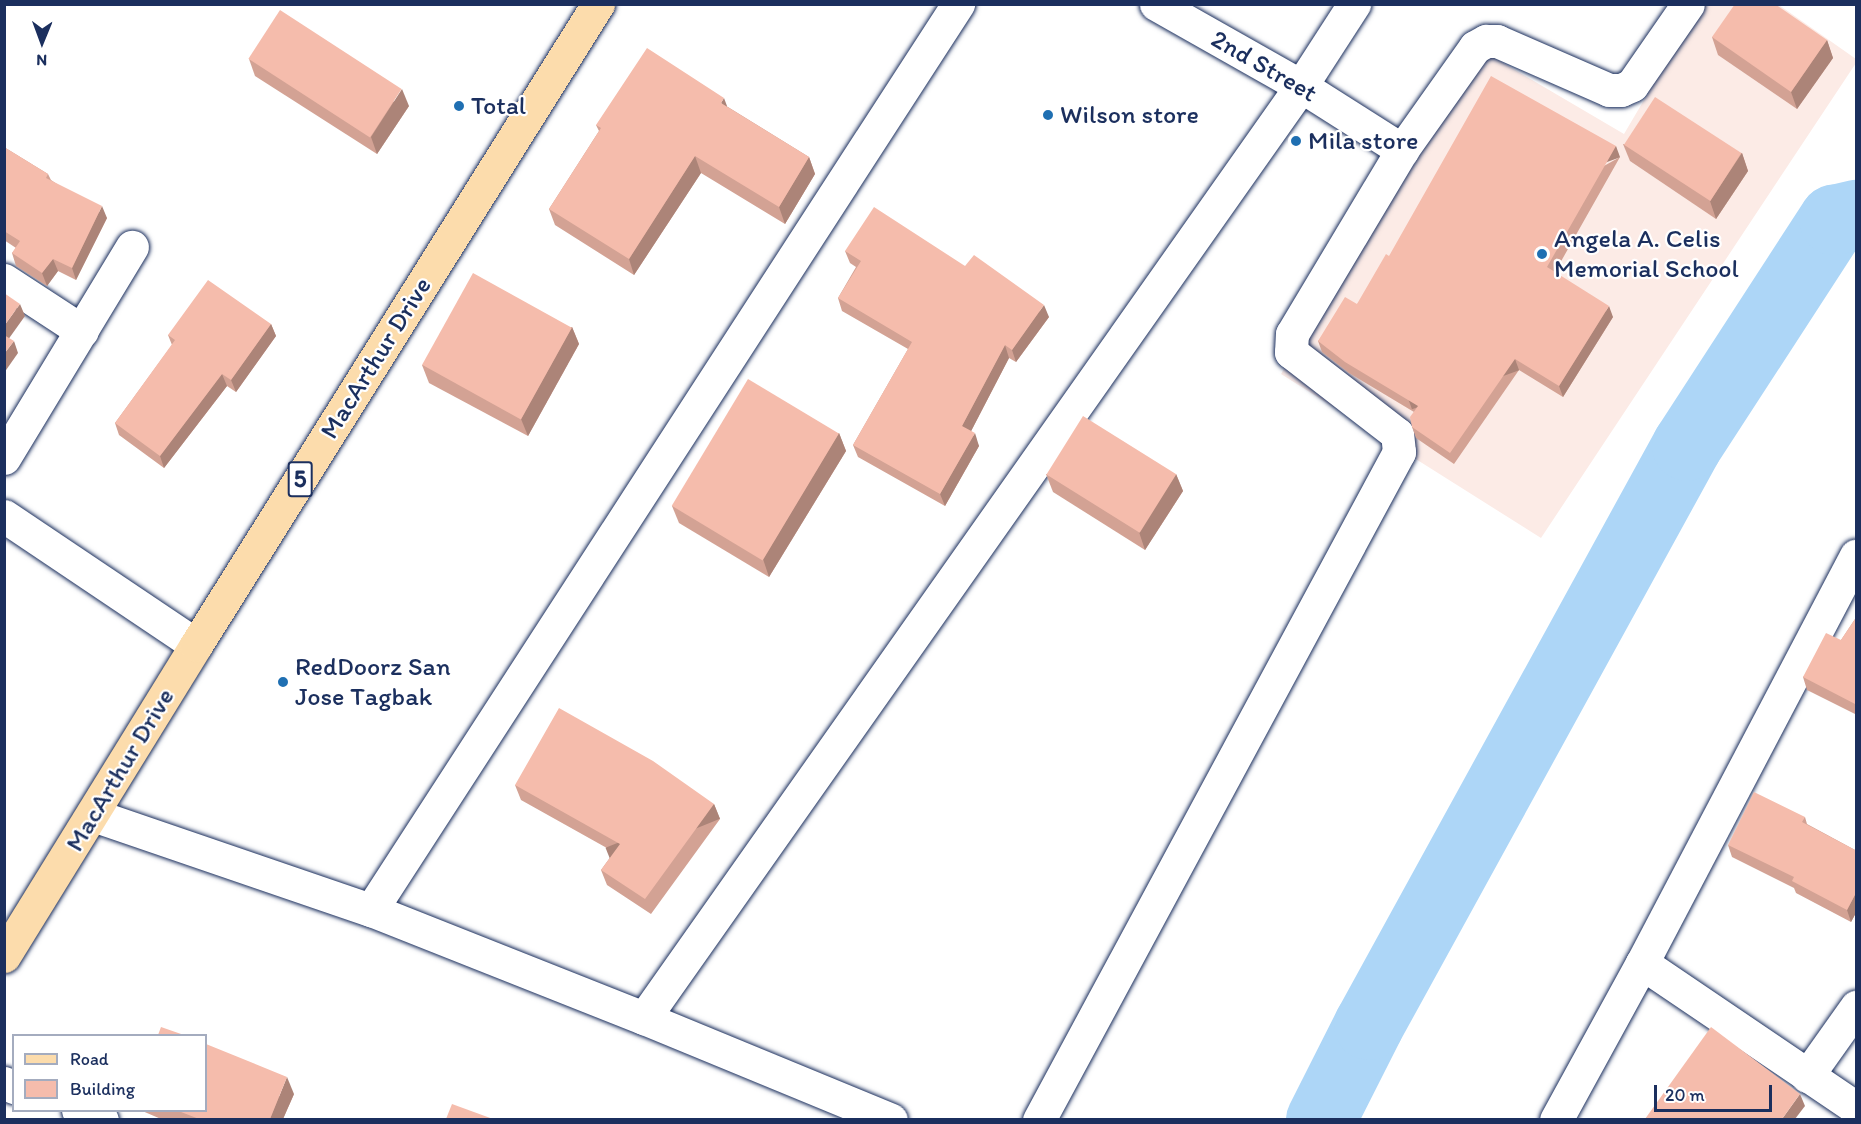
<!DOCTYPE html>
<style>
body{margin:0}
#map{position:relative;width:1861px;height:1124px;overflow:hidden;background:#fff;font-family:Itim,sans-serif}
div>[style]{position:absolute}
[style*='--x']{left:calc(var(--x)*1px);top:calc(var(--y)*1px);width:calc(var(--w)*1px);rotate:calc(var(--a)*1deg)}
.built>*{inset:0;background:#fcebe6}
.river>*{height:70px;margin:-35px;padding:0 35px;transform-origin:35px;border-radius:35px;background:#add6f7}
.roads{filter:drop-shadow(0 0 2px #1b2f5e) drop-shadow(0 0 2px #1b2f5e)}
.street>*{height:33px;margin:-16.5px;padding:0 16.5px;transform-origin:16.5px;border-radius:16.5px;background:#fff}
.primary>*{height:33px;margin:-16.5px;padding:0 16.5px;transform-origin:16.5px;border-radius:16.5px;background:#fcdcac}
.wall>*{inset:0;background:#d3a294}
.shaded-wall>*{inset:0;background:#ac8478;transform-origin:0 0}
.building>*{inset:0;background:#f5bcac;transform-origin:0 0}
.dots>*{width:16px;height:16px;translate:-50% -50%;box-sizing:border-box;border:3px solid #fff;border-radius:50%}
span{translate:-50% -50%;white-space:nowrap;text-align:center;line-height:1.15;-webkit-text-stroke:4.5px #fff;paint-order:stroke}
.shield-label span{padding:2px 4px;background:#fff;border:2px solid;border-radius:4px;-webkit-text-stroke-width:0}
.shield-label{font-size:24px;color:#1b2f5e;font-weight:700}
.street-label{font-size:26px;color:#1b2f5e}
.poi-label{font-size:26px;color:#1b2f5e}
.left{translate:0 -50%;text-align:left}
.frame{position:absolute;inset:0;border:6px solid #1b2f5e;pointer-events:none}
.legend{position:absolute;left:12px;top:1034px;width:195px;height:78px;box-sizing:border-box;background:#fff;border:2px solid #a4acbf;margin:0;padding:8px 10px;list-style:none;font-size:18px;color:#1b2f5e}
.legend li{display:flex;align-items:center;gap:12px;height:30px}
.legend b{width:30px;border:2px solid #a4acbf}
.north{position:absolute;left:12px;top:12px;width:60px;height:60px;-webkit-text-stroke:4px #fff;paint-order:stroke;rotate:181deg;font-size:16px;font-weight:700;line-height:24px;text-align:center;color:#1b2f5e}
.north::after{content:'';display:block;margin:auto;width:21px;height:27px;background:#1b2f5e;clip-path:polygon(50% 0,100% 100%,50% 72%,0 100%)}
.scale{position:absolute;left:1654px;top:1085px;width:118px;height:27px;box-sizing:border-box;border:3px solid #1b2f5e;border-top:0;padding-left:8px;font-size:18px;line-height:21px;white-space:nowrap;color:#1b2f5e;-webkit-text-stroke:4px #fff;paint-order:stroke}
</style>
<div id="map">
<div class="built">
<div style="clip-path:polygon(1700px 5px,1779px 5px,1856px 59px,1856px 63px,1541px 538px,1281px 374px,1481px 50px,1624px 134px)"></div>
</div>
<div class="river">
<div style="--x:1321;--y:1120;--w:106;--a:-63.2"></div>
<div style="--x:1369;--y:1025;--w:661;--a:-61.22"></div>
<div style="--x:1687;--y:446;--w:270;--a:-57"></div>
<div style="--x:1834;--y:220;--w:23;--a:-13"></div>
</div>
<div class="roads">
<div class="street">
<div style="--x:1156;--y:4;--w:167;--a:29.5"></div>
<div style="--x:1301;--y:86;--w:120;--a:32.4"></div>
<div style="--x:4;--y:280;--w:93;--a:33.2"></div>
<div style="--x:4;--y:458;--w:247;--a:-58.8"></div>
<div style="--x:4;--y:516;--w:231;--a:33.9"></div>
<div style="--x:93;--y:815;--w:294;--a:18.9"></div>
<div style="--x:371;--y:910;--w:294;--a:21.6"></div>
<div style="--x:644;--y:1018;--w:267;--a:22.4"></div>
<div style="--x:371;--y:910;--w:1080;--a:-57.06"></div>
<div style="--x:1642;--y:963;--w:460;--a:-62.3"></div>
<div style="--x:644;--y:1018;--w:1140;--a:-54.82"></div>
<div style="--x:1301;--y:86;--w:98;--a:-57.1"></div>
<div style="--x:1807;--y:1076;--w:85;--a:-54.6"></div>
<div style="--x:4;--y:1083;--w:11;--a:22"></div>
<div style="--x:78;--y:1110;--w:26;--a:23"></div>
<div style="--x:1039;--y:1120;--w:759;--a:-61.68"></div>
<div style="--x:1399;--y:452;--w:18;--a:-96"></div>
<div style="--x:1397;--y:434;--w:134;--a:-142.3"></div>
<div style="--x:1291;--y:352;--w:18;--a:-87"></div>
<div style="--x:1292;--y:334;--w:214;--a:-59.1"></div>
<div style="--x:1402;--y:150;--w:126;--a:-54.7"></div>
<div style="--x:1475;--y:47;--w:13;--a:-29"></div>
<div style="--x:1486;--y:41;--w:11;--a:0"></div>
<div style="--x:1497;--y:41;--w:122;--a:23.6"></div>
<div style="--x:1609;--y:90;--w:12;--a:0"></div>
<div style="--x:1621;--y:90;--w:12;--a:-24"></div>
<div style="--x:1632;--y:85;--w:98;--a:-55.3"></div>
<div style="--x:1556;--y:1120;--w:179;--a:-61.3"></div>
<div style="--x:1642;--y:963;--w:258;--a:34.1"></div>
</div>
<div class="primary">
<div style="--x:4;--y:956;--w:365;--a:-58.3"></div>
<div style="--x:196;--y:645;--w:757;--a:-57.91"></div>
</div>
</div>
<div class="wall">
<div style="clip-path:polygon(1712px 37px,1827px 40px,1833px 58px,1797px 109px,1718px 55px)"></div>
<div style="clip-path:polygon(249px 59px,409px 106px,377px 154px,255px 76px)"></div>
<div style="clip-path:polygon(728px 107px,809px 157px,815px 174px,785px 224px,701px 173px,634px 275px,555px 225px,549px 209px,599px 131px,596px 125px)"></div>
<div style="clip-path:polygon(1623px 144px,1742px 153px,1748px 171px,1716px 219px,1630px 161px)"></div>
<div style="clip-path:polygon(4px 147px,48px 174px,51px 180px,107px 218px,76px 280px,58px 271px,47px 286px,16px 266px,12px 253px,16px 248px,4px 240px)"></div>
<div style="clip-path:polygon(1620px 157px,1555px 272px,1613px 317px,1563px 397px,1519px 370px,1454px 464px,1416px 438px,1412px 427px,1414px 412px,1349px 373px,1322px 352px,1318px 341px,1357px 304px)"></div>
<div style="clip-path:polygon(845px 251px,965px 266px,1049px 317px,1016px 362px,1009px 358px,971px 431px,979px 446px,945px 506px,858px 457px,853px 445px,908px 349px,842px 311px,838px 298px,856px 267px,850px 263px)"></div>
<div style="clip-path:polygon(271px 324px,276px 336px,236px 392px,227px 386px,164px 468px,119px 435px,115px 423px,172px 345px,168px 335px)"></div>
<div style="clip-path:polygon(572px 327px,579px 344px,528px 436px,429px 383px,422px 365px)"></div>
<div style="clip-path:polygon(839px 433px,846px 451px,769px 577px,679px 523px,672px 506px)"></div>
<div style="clip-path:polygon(1046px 474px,1176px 474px,1183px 491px,1145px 550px,1053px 492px)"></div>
<div style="clip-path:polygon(1857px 616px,1857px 715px,1807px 690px,1803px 677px,1841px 640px)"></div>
<div style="clip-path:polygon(515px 785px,714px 804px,720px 819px,651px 914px,607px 885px,601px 870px,614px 852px,521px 800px)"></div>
<div style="clip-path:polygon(1805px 817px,1807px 824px,1857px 851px,1857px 911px,1851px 922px,1796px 893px,1794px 888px,1732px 857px,1728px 845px)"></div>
<div style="clip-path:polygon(294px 1094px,283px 1119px,161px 1119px,140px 1110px,206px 1110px)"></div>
</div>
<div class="shaded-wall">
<div style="clip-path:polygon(1827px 40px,1833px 58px,1797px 109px,1791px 92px)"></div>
<div style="clip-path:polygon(402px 89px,409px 106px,377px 154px,371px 137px)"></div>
<div style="clip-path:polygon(724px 98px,730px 114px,721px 103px)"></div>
<div style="left:1616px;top:146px;width:12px;height:139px;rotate:70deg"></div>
<div style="clip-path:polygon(1742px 153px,1748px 171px,1716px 219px,1710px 201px)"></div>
<div style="clip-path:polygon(695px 156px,701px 173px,634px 275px,629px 259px)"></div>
<div style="clip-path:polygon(809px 157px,815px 174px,785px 224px,779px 207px)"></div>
<div style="clip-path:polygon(102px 206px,107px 218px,76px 280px,72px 268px)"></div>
<div style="clip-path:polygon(53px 259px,58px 271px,47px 286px,42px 273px)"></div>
<div style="clip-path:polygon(20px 304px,25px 316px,5px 344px,4px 326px)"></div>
<div style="clip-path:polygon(1044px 305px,1049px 317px,1016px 362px,1012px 350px)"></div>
<div style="clip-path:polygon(1609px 306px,1613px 317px,1563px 397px,1559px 386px)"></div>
<div style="clip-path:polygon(271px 324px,276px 336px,236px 392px,231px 380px)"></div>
<div style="clip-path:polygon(572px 327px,579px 344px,528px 436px,521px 419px)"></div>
<div style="clip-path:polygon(14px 341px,18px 353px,4px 373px,4px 354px)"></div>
<div style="clip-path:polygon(1005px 345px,1009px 358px,967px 439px,962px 426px)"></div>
<div style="left:1515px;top:359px;width:12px;height:114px;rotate:70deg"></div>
<div style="clip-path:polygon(222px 374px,227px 386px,164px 468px,160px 456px)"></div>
<div style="clip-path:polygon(839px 433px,846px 451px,769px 577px,763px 559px)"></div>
<div style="clip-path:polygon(975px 433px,979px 446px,945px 506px,940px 494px)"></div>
<div style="clip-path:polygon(1176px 474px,1183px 491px,1145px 550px,1139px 532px)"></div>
<div style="left:714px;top:804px;width:16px;height:117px;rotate:68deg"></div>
<div style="clip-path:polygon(1857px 891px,1857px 911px,1851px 922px,1847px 910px)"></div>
<div style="clip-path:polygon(287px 1077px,294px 1094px,283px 1119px,270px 1119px)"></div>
<div style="clip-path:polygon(1800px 1094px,1805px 1106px,1795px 1119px,1782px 1119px)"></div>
</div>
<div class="building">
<div style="clip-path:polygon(1735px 4px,1775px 4px,1827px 40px,1791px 92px,1712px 37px)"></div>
<div style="left:280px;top:10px;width:145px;height:58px;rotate:33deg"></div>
<div style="clip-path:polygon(647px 48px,724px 98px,721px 103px,809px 157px,779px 207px,695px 156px,629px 259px,549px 209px,601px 128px,596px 125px)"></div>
<div style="clip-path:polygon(1491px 76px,1616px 146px,1547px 267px,1609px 306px,1559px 386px,1515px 359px,1450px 453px,1412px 427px,1410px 417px,1418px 406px,1345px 362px,1318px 341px,1345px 297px,1357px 304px,1386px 254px,1389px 256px)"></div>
<div style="left:1655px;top:97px;width:103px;height:57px;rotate:33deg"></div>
<div style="clip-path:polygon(4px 147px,48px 174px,46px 178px,102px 206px,72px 268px,53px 259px,42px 273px,12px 253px,20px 241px,4px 231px)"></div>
<div style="clip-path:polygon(874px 207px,965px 266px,974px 255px,1044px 305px,1012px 350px,1005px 345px,962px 426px,975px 433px,940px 494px,853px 445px,912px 342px,838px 298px,861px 261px,845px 251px)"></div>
<div style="left:473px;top:273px;width:113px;height:105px;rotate:29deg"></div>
<div style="clip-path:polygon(208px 280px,271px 324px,231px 380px,222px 374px,160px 456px,115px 423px,175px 340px,168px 335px)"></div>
<div style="clip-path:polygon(4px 293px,20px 304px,4px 326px)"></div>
<div style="clip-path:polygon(4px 335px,14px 341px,4px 354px)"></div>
<div style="left:748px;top:379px;width:106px;height:148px;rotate:31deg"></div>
<div style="left:1083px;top:416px;width:110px;height:69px;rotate:32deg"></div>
<div style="clip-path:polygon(1857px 616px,1857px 705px,1803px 677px,1826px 633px,1841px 640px)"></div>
<div style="clip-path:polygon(559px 708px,653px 761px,714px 804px,645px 899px,601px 870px,620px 844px,515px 785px)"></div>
<div style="clip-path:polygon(1754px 792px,1805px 817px,1802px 822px,1857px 851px,1857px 891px,1847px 910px,1792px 881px,1794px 877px,1728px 845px)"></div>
<div style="clip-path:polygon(161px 1027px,184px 1035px,158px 1035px)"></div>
<div style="clip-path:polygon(1711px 1027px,1800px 1094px,1782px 1119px,1645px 1119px)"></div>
<div style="clip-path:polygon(206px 1044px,287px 1077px,270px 1119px,199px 1119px,176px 1110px,206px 1110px)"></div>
<div style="clip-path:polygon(452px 1104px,493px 1119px,446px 1119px)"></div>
</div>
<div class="dots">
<div style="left:459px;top:106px;background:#1f6fb2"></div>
<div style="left:1048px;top:115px;background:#1f6fb2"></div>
<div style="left:1296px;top:141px;background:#1f6fb2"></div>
<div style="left:1542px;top:254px;background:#1f6fb2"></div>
<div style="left:283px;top:682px;background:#1f6fb2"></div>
</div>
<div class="shield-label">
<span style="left:300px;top:479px">5</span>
</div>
<div class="street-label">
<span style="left:1264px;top:66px;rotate:30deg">2nd Street</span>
<span style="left:376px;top:358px;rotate:-58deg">MacArthur Drive</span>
<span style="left:120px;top:770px;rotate:-59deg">MacArthur Drive</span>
</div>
<div class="poi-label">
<span class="left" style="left:471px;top:106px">Total</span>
<span class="left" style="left:1060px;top:115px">Wilson store</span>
<span class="left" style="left:1308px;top:141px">Mila store</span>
<span class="left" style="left:1554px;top:254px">Angela A. Celis<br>Memorial School</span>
<span class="left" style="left:295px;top:682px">RedDoorz San<br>Jose Tagbak</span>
</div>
<div class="frame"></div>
<ul class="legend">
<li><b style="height:8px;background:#fcdcac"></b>Road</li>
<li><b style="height:16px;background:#f5bcac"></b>Building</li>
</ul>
<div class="north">N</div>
<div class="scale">20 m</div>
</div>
